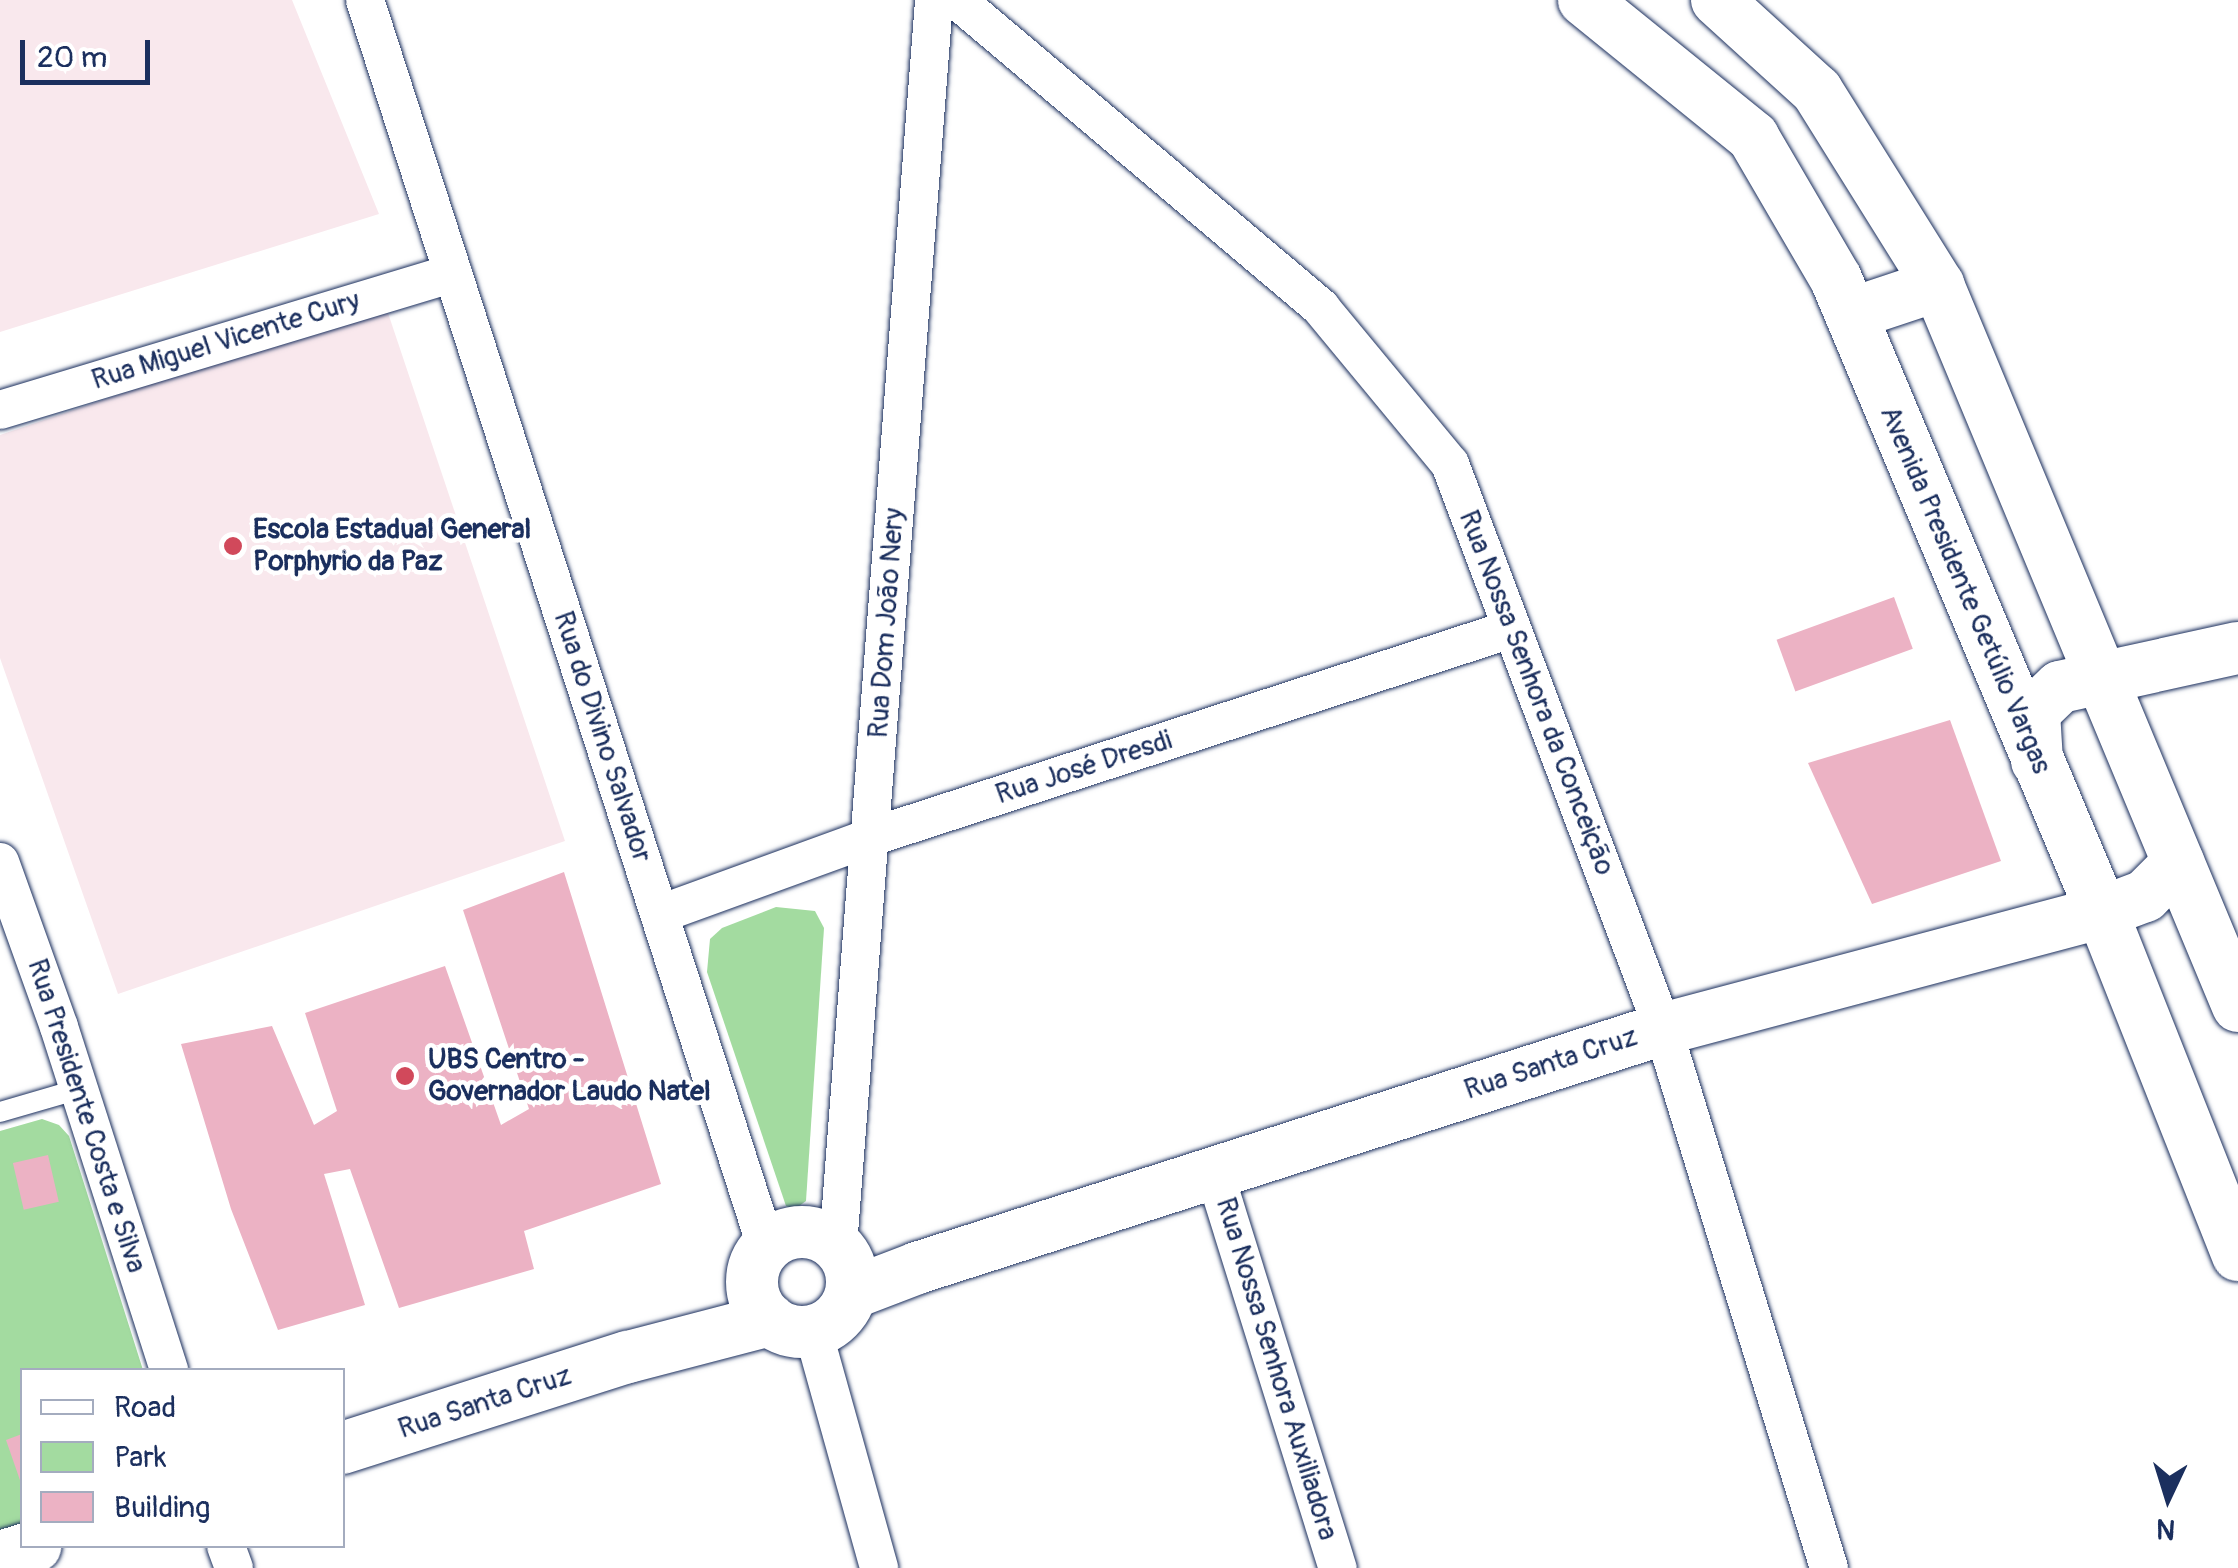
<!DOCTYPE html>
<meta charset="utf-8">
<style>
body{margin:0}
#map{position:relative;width:2238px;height:1568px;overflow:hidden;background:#fff;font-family:Pangolin,sans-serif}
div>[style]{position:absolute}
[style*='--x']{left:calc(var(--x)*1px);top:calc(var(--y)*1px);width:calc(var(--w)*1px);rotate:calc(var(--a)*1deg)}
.built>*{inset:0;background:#f9e8ed}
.green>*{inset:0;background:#a3dba0}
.building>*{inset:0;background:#ecb2c4;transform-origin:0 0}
.roads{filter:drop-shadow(0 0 2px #1b2f5e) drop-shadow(0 0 2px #1b2f5e)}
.lane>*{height:20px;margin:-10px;padding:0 10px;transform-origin:10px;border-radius:10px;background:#fff}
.street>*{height:38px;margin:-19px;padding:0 19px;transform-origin:19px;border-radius:19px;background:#fff}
.secondary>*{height:52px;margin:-26px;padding:0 26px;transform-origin:26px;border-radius:26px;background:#fff}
.secondary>.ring{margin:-26px;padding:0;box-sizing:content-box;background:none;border:52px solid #fff;border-radius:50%}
.dots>*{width:28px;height:28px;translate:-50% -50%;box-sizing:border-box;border:5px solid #fff;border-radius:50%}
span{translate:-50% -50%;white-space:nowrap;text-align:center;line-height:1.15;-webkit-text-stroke:9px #fff;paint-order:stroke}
.street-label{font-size:28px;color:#1b2f5e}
.poi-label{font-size:28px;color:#1b2f5e;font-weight:700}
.left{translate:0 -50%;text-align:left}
.legend{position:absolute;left:20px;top:1368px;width:325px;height:180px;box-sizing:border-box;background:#fff;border:2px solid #a4acbf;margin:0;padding:12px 18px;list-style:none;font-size:30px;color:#1b2f5e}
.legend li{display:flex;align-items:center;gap:20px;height:50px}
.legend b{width:50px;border:2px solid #a4acbf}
.north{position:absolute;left:2118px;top:1448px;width:100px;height:100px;-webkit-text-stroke:8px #fff;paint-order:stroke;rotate:184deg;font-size:28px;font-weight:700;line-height:40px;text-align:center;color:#1b2f5e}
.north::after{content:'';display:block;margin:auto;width:35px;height:45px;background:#1b2f5e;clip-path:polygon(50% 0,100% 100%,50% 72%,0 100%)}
.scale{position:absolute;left:20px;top:40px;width:130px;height:45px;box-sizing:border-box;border:5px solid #1b2f5e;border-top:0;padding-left:12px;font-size:30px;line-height:35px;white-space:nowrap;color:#1b2f5e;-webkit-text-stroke:8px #fff;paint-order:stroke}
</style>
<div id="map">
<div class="built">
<div style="clip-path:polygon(0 0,292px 0,379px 214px,0 332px)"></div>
<div style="clip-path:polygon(385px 304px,565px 841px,118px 994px,0 658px,0 435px)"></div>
</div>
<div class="green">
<div style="clip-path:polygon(776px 907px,815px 911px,824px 928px,806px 1201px,795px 1209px,786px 1206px,707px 972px,710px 939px,722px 928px)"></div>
<div style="clip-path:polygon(42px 1119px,59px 1125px,69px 1136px,143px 1370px,22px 1370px,22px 1524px,0 1531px,0 1131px)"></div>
</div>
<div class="building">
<div style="left:1894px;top:597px;width:55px;height:125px;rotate:70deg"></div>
<div style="clip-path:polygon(1950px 720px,2001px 861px,1872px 904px,1808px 763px)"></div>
<div style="clip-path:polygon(564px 872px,661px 1184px,524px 1231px,534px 1269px,399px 1308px,350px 1169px,324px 1174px,365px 1305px,278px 1330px,231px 1209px,181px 1044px,272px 1026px,314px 1125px,337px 1111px,305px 1013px,445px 966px,501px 1125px,529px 1109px,463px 910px)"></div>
<div style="left:48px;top:1155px;width:48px;height:36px;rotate:77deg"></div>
<div style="clip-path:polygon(22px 1434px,22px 1486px,6px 1440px)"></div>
</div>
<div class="roads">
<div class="lane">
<div style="--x:0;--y:1112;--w:82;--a:-16.2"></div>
</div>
<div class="street">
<div style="--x:365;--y:0;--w:1309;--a:72.16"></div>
<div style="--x:957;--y:0;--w:477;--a:40.2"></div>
<div style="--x:1321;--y:308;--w:202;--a:50.4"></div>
<div style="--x:1450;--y:464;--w:604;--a:69.34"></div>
<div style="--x:1663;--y:1029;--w:564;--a:72.88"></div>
<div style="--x:0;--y:410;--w:473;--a:-16.8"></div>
<div style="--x:0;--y:862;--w:175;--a:70.3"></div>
<div style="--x:59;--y:1027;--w:360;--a:72.2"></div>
<div style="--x:660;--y:914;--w:225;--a:-20"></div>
<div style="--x:871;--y:837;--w:673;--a:-18"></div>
<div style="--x:1214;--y:1171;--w:416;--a:72.7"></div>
<div style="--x:838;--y:1246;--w:1250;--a:-85.59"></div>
<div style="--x:813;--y:1331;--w:246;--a:74.4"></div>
<div style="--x:226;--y:1546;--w:23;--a:70"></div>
</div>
<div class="secondary">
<div style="--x:1584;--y:0;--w:218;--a:39"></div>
<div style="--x:1753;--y:137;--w:164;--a:59.7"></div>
<div style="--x:1836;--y:279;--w:687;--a:67.21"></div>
<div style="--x:2102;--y:912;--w:369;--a:68.4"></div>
<div style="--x:1717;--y:0;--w:135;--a:42.3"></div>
<div style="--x:1817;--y:91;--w:229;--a:58"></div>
<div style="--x:1938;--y:285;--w:781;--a:67.41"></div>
<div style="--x:1851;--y:314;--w:92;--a:-18.4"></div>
<div style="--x:2037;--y:761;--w:49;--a:-93.5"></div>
<div style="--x:2034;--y:712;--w:36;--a:-44"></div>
<div style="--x:2060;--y:687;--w:182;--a:-12.4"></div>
<div class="ring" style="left:752px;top:1232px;width:48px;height:48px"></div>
<div style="--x:852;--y:1293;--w:70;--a:-21"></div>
<div style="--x:917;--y:1268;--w:783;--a:-17.76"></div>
<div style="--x:1663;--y:1029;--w:454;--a:-14.9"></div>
<div style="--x:2102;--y:912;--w:46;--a:-20.4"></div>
<div style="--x:2145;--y:896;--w:47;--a:-45"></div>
<div style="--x:342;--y:1448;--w:300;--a:-17.7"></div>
<div style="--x:628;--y:1357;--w:147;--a:-14.6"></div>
<div style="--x:0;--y:1557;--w:37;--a:-17"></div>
</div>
</div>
<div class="dots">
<div style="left:233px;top:546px;background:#d1495b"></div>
<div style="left:405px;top:1076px;background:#d1495b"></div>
</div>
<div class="street-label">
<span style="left:226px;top:341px;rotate:-17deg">Rua Miguel Vicente Cury</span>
<span style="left:1965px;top:590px;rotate:67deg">Avenida Presidente Getúlio Vargas</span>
<span style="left:887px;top:623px;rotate:-86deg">Rua Dom João Nery</span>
<span style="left:1536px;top:693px;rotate:69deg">Rua Nossa Senhora da Conceição</span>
<span style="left:602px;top:737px;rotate:72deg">Rua do Divino Salvador</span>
<span style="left:1084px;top:768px;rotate:-18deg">Rua José Dresdi</span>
<span style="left:1551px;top:1064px;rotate:-18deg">Rua Santa Cruz</span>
<span style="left:86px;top:1116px;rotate:72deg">Rua Presidente Costa e Silva</span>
<span style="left:1276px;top:1369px;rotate:73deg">Rua Nossa Senhora Auxiliadora</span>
<span style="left:485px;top:1403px;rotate:-18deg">Rua Santa Cruz</span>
</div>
<div class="poi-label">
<span class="left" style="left:253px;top:546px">Escola Estadual General<br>Porphyrio da Paz</span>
<span class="left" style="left:428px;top:1076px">UBS Centro -<br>Governador Laudo Natel</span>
</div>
<ul class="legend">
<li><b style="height:12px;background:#fff"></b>Road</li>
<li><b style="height:28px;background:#a3dba0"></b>Park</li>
<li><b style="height:28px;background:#ecb2c4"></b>Building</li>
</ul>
<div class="north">N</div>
<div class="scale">20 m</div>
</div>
